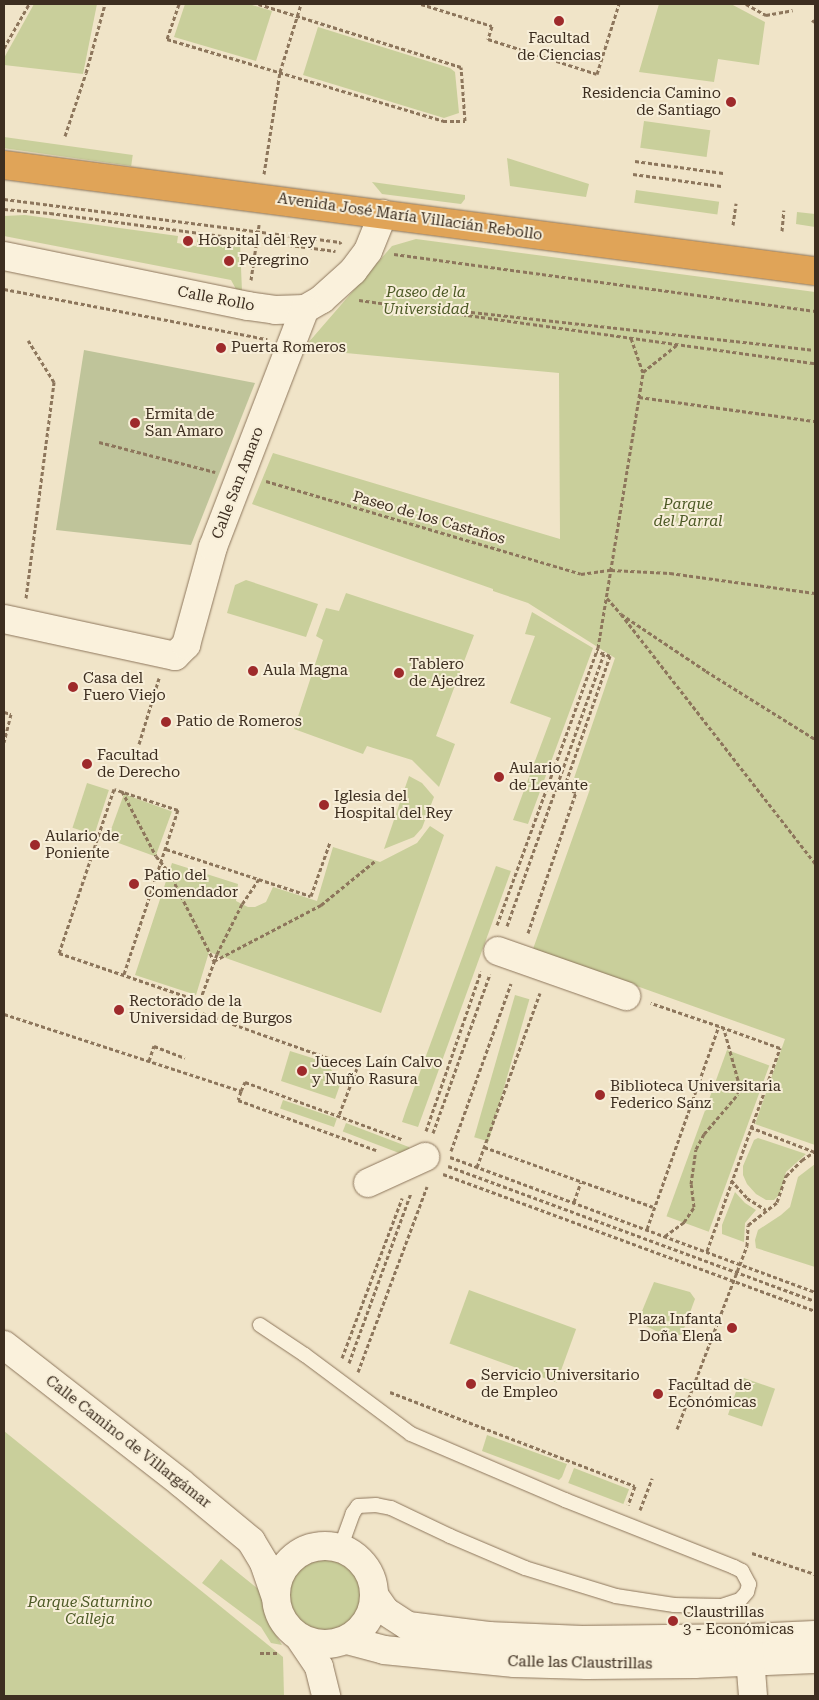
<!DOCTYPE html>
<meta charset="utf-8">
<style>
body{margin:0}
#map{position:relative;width:819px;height:1700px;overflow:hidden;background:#f0e4c8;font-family:"Roboto Serif",serif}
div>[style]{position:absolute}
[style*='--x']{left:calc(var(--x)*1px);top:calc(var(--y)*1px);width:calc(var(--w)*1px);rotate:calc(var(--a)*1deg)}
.green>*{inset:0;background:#c9cf9b;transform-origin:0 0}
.round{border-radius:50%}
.cemetery>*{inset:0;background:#bfc49a}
.path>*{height:3px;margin-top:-1.5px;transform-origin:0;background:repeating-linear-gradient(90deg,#8d765c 0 4px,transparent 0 6.5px)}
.roads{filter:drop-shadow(0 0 1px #8d765c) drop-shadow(0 0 1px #8d765c)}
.lane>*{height:14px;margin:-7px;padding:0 7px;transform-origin:7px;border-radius:7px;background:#faf1dc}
.street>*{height:28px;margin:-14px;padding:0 14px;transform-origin:14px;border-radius:14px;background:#faf1dc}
.street>.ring{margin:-14px;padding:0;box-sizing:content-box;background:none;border:28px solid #faf1dc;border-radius:50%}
.highway>*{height:28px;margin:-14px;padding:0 14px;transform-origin:14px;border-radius:14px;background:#e0a458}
.dots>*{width:14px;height:14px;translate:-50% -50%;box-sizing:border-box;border:2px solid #f7eed8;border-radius:50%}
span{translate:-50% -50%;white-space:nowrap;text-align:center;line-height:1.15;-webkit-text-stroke:4px #f7eed8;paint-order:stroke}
.poi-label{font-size:15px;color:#3d2e20}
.right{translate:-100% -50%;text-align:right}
.left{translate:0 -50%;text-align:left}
.street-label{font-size:15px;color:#3d2e20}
.park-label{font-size:15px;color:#4d5a26;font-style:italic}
.frame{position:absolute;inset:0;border:5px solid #3d2e20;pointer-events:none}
</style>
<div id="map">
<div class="green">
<div style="clip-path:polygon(34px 4px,97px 4px,83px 74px,4px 65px,4px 58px)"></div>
<div style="clip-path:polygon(185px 4px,249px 4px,272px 11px,256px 61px,174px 37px)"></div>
<div style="clip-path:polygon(659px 4px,731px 4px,765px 22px,759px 65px,718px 59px,714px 82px,639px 72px)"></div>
<div style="clip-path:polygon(318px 27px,450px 68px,455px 72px,459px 113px,444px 118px,303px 75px)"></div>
<div style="left:644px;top:121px;width:67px;height:27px;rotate:8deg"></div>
<div style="left:4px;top:137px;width:130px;height:11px;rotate:8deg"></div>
<div style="clip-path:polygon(507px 158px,589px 184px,586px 197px,510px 186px)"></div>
<div style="clip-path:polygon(372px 182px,465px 195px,465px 199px,461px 204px,382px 194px)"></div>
<div style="left:636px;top:190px;width:84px;height:13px;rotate:8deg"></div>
<div style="clip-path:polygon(797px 212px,815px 214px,815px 227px,796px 224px)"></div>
<div style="clip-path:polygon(25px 215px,178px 236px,177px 243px,196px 246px,198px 238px,240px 244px,242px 291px,237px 291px,231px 280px,4px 236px,4px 216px)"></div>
<div style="clip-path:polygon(416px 239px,815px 292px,815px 1145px,755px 1124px,785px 1039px,533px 949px,590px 789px,572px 784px,615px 658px,528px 603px,493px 591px,493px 589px,252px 504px,273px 453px,560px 539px,559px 373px,314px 350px,308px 343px,392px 246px)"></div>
<div style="clip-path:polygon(246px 580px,318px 604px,306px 637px,227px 613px,235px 585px)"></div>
<div style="clip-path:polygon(346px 593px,474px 635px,436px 736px,455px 744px,439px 787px,412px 760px,367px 746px,363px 754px,294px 729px,323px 640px,316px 636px,326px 608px,339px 611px)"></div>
<div style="clip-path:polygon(532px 612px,593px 648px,528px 824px,513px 820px,551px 718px,510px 703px,535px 636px,525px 634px)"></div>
<div style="clip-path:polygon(409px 776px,422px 783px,434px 797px,422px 828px,414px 837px,384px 849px)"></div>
<div style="left:87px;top:783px;width:23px;height:47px;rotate:18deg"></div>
<div style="left:124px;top:794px;width:51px;height:48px;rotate:20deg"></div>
<div style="clip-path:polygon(430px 826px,444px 835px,381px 1013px,209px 952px,196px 995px,135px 975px,172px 863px,238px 884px,236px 901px,248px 907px,255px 907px,266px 902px,273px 887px,317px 901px,333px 847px,380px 862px,417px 843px)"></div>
<div style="clip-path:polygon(496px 866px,511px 871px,418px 1127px,402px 1122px,406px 1110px)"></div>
<div style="left:515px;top:995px;width:15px;height:148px;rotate:16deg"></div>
<div style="left:727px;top:1050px;width:45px;height:177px;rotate:20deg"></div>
<div style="clip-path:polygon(290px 1051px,325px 1062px,341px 1082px,335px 1099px,281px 1081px)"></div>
<div style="left:283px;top:1100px;width:57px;height:9px;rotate:19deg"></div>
<div style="left:346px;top:1123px;width:68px;height:9px;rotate:21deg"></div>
<div style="clip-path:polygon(758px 1138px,806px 1154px,786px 1172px,780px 1194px,774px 1200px,766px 1200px,756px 1194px,747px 1184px,743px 1175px,743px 1166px,754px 1140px)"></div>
<div style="clip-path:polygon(815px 1164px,815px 1267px,756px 1248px,755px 1240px,758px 1230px,781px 1215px,790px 1207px,798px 1177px)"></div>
<div style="clip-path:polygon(735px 1192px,745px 1203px,756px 1210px,745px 1223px,744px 1242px,722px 1234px,722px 1225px)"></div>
<div style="clip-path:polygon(654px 1282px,690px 1292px,695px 1299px,682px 1334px,676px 1336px,658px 1332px,640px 1323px,640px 1316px)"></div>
<div style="left:469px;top:1290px;width:114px;height:57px;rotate:20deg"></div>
<div style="left:741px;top:1377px;width:36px;height:40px;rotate:19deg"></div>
<div style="clip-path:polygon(4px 1431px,283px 1657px,284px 1696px,4px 1696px)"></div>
<div style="clip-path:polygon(487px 1435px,567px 1464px,562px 1477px,559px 1480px,482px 1451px)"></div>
<div style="left:574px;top:1468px;width:59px;height:16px;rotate:21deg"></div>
<div style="clip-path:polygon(221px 1559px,262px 1592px,268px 1622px,282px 1645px,271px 1643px,261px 1627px,202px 1583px)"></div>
<div class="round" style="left:289px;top:1560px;width:72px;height:72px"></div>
</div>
<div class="cemetery">
<div style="clip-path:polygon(84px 350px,255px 383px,191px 545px,56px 530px)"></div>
</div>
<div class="path">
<div style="--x:179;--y:4;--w:37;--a:109"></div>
<div style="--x:167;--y:39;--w:288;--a:16.5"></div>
<div style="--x:443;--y:121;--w:22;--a:0"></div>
<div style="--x:465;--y:121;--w:54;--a:-94.2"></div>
<div style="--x:461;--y:67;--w:212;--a:-162.7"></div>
<div style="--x:421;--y:4;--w:74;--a:17.2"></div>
<div style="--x:492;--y:26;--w:14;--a:107"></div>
<div style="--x:488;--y:39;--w:114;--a:17.8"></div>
<div style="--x:597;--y:74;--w:73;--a:-72.6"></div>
<div style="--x:746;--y:4;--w:23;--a:29"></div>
<div style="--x:766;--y:15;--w:27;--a:-10"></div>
<div style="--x:812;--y:20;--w:4;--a:34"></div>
<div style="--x:4;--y:48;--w:51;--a:-60.4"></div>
<div style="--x:65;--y:136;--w:66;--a:-71.6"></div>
<div style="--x:86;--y:73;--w:72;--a:-74.6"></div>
<div style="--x:635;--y:161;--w:89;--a:7.8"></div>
<div style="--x:264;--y:174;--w:103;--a:-81.1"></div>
<div style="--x:280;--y:72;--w:71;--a:-72.8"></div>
<div style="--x:633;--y:174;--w:89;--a:7.8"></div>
<div style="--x:4;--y:199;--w:339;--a:7.3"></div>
<div style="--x:340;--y:242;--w:2;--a:63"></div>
<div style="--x:4;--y:209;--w:46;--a:5"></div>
<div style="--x:50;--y:213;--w:288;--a:7.6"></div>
<div style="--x:733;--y:225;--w:22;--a:-82"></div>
<div style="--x:782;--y:231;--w:21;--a:-85"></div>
<div style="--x:394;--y:254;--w:425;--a:7.7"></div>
<div style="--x:251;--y:280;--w:56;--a:-81.7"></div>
<div style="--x:4;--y:289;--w:268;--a:10.8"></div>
<div style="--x:359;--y:300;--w:460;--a:7.9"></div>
<div style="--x:426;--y:307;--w:391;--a:6.3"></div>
<div style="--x:631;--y:338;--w:36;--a:71"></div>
<div style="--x:643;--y:372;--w:45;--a:-38.7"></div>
<div style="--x:639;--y:397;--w:178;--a:7.8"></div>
<div style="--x:99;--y:442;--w:120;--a:14.5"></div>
<div style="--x:266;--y:481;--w:328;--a:16.4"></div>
<div style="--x:581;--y:574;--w:30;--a:-8"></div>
<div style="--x:611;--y:570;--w:59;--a:2.9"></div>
<div style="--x:670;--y:573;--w:146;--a:7.9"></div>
<div style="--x:26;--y:598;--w:218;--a:-82.6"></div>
<div style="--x:54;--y:382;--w:49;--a:-121.8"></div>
<div style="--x:607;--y:598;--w:21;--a:49"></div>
<div style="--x:621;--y:614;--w:102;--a:33.8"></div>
<div style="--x:706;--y:671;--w:128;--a:32"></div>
<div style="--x:621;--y:614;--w:316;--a:52.1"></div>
<div style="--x:4;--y:712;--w:7;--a:16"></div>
<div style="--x:11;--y:714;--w:29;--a:104"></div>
<div style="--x:139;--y:744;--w:69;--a:-73.1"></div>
<div style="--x:122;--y:791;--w:73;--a:62.4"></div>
<div style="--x:156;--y:856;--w:21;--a:51"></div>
<div style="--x:169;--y:872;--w:100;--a:63.2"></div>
<div style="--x:214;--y:961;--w:121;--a:-27.6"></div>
<div style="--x:321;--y:905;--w:70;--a:-39.2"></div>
<div style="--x:166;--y:849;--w:152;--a:18"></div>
<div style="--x:311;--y:896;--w:57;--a:-70.6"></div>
<div style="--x:259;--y:879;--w:30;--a:124"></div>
<div style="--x:242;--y:904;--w:56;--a:116.6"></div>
<div style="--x:217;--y:954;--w:61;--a:110.2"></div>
<div style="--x:196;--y:1011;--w:171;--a:19.5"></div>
<div style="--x:357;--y:1068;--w:50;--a:111"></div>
<div style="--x:497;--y:925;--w:295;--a:-70"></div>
<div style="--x:598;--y:648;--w:280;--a:-80.7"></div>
<div style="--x:507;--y:926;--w:289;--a:-70.4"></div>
<div style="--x:604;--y:654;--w:8;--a:-157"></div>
<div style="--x:528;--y:933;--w:149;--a:-71.2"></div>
<div style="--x:576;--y:792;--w:13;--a:-162"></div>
<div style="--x:564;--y:788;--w:140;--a:-70.8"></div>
<div style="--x:610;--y:656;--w:8;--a:-157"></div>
<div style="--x:124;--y:974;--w:173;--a:-71.8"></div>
<div style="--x:178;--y:810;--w:67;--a:-161.8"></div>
<div style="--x:114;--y:789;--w:173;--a:108.5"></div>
<div style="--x:59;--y:953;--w:149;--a:18.8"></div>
<div style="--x:4;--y:1014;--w:249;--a:18"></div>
<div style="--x:241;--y:1091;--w:10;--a:-66"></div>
<div style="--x:245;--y:1082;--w:167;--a:20"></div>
<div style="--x:149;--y:1061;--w:16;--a:-72"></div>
<div style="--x:154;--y:1046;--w:33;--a:21"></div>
<div style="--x:241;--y:1091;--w:9;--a:108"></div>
<div style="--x:238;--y:1100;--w:147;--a:19.9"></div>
<div style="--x:750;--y:1127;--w:70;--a:21"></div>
<div style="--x:426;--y:1131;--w:169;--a:-71"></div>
<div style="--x:433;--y:1133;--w:169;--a:-70.3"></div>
<div style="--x:484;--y:1147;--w:179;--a:19.5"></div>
<div style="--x:451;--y:1151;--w:178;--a:-70.3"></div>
<div style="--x:450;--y:1157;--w:389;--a:20.3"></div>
<div style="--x:448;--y:1166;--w:391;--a:20.2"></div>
<div style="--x:477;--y:1167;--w:185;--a:-70.1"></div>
<div style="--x:443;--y:1174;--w:396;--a:20.2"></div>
<div style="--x:731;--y:1180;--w:24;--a:48"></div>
<div style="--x:747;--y:1198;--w:22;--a:32"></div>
<div style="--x:574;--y:1202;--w:21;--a:-71"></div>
<div style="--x:647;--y:1229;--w:215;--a:-70.5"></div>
<div style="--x:719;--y:1026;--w:72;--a:-161.3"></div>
<div style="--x:665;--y:1236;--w:24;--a:-36"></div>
<div style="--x:684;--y:1222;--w:18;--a:-56"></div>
<div style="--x:694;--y:1207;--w:23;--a:-97"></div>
<div style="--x:691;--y:1184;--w:35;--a:-82"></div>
<div style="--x:696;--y:1149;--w:17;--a:-62"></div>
<div style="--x:704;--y:1134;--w:52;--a:-49.6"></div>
<div style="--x:738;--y:1094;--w:14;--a:-90"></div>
<div style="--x:738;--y:1080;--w:53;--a:-105.4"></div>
<div style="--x:707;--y:1251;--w:216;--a:-70.2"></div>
<div style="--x:780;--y:1048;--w:65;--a:-160.2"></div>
<div style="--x:342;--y:1358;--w:171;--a:-69.4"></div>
<div style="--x:349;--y:1363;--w:181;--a:-70"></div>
<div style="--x:358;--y:1372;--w:198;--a:-69.6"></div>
<div style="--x:390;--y:1392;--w:262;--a:21"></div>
<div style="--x:635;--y:1486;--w:20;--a:110"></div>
<div style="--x:677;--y:1429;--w:196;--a:-69.1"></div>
<div style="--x:747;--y:1246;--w:21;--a:-87"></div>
<div style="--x:748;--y:1225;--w:37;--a:-38"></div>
<div style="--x:777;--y:1202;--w:28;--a:-71"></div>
<div style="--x:786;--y:1176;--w:23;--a:-45"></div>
<div style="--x:802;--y:1160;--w:14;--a:-34"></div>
<div style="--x:640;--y:1510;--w:34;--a:-69"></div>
<div style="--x:752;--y:1553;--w:66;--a:18.4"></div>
<div style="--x:260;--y:1653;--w:17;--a:0"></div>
</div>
<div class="roads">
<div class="lane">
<div style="--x:260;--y:1325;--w:54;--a:33.7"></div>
<div style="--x:305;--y:1355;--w:132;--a:36.7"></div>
<div style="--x:411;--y:1434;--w:168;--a:23.2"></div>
<div style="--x:565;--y:1500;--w:182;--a:21.6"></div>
<div style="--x:734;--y:1567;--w:9;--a:27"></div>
<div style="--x:742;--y:1571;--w:15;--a:62"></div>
<div style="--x:749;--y:1584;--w:8;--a:104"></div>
<div style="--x:747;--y:1592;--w:11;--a:131"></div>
<div style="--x:740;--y:1600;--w:20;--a:162"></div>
<div style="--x:721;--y:1606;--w:47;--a:-178.8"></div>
<div style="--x:674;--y:1605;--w:59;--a:-171.2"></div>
<div style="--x:616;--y:1596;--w:95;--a:-162.9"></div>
<div style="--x:525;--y:1568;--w:82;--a:-156.9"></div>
<div style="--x:450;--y:1536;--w:65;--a:-154.6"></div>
<div style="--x:391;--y:1508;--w:15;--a:-169"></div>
<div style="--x:376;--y:1505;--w:18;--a:177"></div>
<div style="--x:358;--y:1506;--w:9;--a:126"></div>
<div style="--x:353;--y:1513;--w:37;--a:110"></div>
</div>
<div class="street">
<div style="--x:4;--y:256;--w:249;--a:11.6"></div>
<div style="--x:248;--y:306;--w:27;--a:8"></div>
<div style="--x:275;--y:310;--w:30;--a:-2"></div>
<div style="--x:305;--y:309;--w:20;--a:-30"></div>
<div style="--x:322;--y:299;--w:42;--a:-42.1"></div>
<div style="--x:353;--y:271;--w:25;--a:-53"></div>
<div style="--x:368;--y:251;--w:40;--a:-68"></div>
<div style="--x:4;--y:619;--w:175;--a:12.2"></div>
<div style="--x:175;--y:656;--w:16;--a:-45"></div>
<div style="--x:186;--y:645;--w:102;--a:-74.6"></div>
<div style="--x:213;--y:547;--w:255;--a:-68.9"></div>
<div style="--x:498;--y:951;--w:136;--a:19.4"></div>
<div style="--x:368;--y:1183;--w:63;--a:-24.5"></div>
<div style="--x:4;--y:1345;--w:224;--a:37.9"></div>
<div style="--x:181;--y:1483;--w:91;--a:39.6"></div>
<div style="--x:251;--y:1541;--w:26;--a:59"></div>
<div style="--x:264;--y:1563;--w:34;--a:71"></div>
<div class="ring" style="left:276px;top:1546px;width:70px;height:70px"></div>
<div style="--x:374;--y:1595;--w:19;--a:55"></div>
<div style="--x:385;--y:1611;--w:27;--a:33"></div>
<div style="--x:408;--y:1626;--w:81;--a:7.1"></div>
<div style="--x:488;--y:1636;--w:94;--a:2.4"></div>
<div style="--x:582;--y:1640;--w:167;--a:-0.7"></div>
<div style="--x:749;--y:1638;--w:66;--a:-2.6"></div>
<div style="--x:301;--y:1640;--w:32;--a:56"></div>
<div style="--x:319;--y:1667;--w:30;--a:76"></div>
<div style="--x:347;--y:1640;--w:38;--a:15"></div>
<div style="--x:384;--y:1650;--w:131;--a:5.7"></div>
<div style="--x:514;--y:1663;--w:73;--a:1.6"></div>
<div style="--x:587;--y:1665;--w:107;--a:-0.5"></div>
<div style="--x:694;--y:1664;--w:121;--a:-2.4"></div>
<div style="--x:749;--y:1645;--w:51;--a:85.5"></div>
</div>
<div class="highway">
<div style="--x:4;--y:165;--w:818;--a:7.45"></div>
</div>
</div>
<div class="dots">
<div style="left:559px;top:21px;background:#9e2a2b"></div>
<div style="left:731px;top:102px;background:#9e2a2b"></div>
<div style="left:188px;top:241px;background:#9e2a2b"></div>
<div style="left:229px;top:261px;background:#9e2a2b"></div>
<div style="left:221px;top:348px;background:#9e2a2b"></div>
<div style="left:135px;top:423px;background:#9e2a2b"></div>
<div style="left:253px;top:671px;background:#9e2a2b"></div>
<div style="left:399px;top:673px;background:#9e2a2b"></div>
<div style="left:73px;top:687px;background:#9e2a2b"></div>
<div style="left:166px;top:722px;background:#9e2a2b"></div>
<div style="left:87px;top:764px;background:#9e2a2b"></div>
<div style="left:499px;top:777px;background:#9e2a2b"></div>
<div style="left:324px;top:805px;background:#9e2a2b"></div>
<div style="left:35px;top:845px;background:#9e2a2b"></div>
<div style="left:134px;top:884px;background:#9e2a2b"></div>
<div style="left:119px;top:1010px;background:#9e2a2b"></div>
<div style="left:302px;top:1071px;background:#9e2a2b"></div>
<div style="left:600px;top:1095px;background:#9e2a2b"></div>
<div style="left:732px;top:1328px;background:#9e2a2b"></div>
<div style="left:471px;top:1384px;background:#9e2a2b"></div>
<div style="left:658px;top:1394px;background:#9e2a2b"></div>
<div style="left:673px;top:1621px;background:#9e2a2b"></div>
</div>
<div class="poi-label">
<span style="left:559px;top:47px">Facultad<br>de Ciencias</span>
<span class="right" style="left:721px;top:102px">Residencia Camino<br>de Santiago</span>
<span class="left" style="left:198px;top:241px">Hospital del Rey</span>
<span class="left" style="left:239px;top:261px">Peregrino</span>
<span class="left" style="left:231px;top:348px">Puerta Romeros</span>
<span class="left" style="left:145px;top:423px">Ermita de<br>San Amaro</span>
<span class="left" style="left:409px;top:673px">Tablero<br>de Ajedrez</span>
<span class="left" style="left:263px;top:671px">Aula Magna</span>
<span class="left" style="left:83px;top:687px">Casa del<br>Fuero Viejo</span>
<span class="left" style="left:176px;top:722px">Patio de Romeros</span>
<span class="left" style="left:97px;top:764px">Facultad<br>de Derecho</span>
<span class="left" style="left:509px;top:777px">Aulario<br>de Levante</span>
<span class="left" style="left:334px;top:805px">Iglesia del<br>Hospital del Rey</span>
<span class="left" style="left:45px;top:845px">Aulario de<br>Poniente</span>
<span class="left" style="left:144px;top:884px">Patio del<br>Comendador</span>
<span class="left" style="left:129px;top:1010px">Rectorado de la<br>Universidad de Burgos</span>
<span class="left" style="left:312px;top:1071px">Jueces Laín Calvo<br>y Nuño Rasura</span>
<span class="left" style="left:610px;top:1095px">Biblioteca Universitaria<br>Federico Sanz</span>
<span class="right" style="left:722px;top:1328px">Plaza Infanta<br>Doña Elena</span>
<span class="left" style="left:481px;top:1384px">Servicio Universitario<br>de Empleo</span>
<span class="left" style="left:668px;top:1394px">Facultad de<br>Económicas</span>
<span class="left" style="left:683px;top:1621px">Claustrillas<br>3 - Económicas</span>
</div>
<div class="street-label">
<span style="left:410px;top:217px;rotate:8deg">Avenida José María Villacián Rebollo</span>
<span style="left:216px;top:299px;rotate:11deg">Calle Rollo</span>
<span style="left:238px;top:483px;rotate:-69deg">Calle San Amaro</span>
<span style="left:429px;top:518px;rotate:16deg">Paseo de los Castaños</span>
<span style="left:128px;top:1442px;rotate:38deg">Calle Camino de Villargámar</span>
<span style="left:580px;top:1663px;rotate:1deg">Calle las Claustrillas</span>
</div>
<div class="park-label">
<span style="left:426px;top:301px">Paseo de la<br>Universidad</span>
<span style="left:688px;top:513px">Parque<br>del Parral</span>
<span style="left:90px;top:1611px">Parque Saturnino<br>Calleja</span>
</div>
<div class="frame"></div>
</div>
